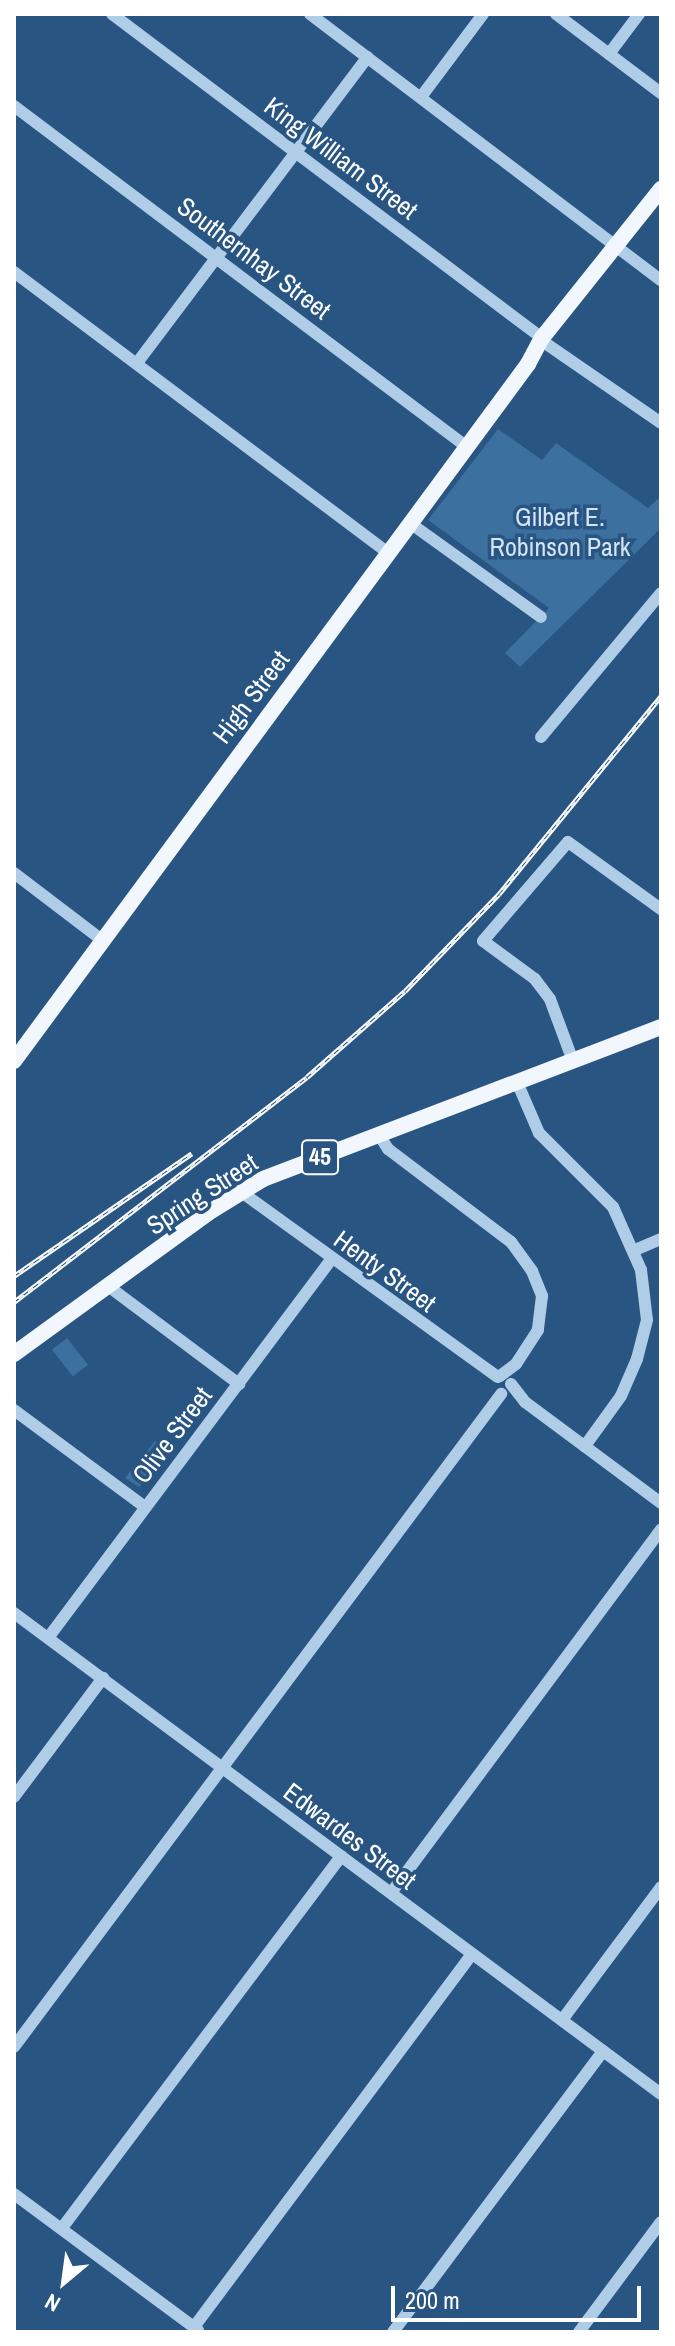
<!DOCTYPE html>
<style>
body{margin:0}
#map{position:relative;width:675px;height:2346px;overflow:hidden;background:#285582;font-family:"Archivo Narrow",sans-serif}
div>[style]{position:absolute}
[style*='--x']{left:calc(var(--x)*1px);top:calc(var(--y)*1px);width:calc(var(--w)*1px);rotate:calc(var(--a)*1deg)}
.green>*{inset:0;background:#3c709f;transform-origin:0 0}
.minor>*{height:12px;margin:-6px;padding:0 6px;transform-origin:6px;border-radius:6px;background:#b0cde7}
.major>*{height:16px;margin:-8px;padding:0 8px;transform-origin:8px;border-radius:8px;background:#f2f7fd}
.rail>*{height:5px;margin-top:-2.5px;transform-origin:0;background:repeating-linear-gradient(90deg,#285582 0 6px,#fff 0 12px);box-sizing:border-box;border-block:2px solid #fff}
span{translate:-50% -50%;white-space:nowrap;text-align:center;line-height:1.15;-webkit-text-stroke:7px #285582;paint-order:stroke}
.shield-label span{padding:2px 6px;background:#285582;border:2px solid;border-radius:6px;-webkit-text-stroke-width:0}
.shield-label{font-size:24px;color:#fff;font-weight:700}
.street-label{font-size:26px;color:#fff}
.park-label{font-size:26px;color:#d4e5f5}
.frame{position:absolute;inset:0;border:16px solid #fff;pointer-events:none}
.north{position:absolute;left:24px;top:2242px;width:80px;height:80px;-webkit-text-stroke:6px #285582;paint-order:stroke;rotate:209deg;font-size:22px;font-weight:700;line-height:32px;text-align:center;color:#fff}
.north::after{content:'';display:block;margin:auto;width:28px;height:36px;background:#fff;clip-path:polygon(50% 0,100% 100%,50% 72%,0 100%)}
.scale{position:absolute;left:391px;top:2286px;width:250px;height:36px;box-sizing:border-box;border:4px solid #fff;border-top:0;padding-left:10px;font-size:24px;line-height:28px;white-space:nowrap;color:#fff;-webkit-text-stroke:6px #285582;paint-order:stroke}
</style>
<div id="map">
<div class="green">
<div style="clip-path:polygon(498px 429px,542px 460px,556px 443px,648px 508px,661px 496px,661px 528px,520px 667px,505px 653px,549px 608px,428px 520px)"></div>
<div style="left:67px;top:1338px;width:34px;height:19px;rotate:52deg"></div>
<div style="clip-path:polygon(155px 1441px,171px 1452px,139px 1487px,125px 1478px)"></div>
</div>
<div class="minor">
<div style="--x:112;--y:14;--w:538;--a:37"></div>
<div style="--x:310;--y:14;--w:440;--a:37.2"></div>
<div style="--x:556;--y:14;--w:131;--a:37"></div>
<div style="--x:609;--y:54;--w:50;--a:-53.1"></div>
<div style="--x:421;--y:97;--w:104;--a:-53.2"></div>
<div style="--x:14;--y:106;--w:567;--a:36.97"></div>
<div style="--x:14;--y:272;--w:468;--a:36.9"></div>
<div style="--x:548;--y:345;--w:137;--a:34.6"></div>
<div style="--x:137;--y:363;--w:383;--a:-53"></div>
<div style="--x:410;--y:523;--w:161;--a:35.7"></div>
<div style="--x:541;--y:737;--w:187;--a:-50.2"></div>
<div style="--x:14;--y:873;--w:111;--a:37.3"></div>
<div style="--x:573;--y:1061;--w:66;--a:-110.4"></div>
<div style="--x:550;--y:999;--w:25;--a:-127"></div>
<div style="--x:535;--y:979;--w:64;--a:-143.8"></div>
<div style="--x:483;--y:941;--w:130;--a:-49.4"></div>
<div style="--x:568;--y:842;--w:115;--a:35.8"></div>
<div style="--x:517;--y:1082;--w:56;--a:66.7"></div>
<div style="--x:539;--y:1133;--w:105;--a:45"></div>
<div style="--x:613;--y:1207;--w:69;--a:66"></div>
<div style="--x:641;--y:1270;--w:50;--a:83.2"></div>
<div style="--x:647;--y:1320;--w:40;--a:104.4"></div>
<div style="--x:637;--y:1359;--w:40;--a:113.4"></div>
<div style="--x:621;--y:1396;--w:62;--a:125.8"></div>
<div style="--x:379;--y:1135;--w:17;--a:57"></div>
<div style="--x:388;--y:1149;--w:154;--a:37.1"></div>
<div style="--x:511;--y:1242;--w:36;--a:54"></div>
<div style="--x:532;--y:1271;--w:27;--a:68"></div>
<div style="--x:542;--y:1296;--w:34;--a:97"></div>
<div style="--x:538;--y:1330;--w:40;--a:122.9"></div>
<div style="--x:516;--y:1364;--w:20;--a:143"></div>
<div style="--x:240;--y:1191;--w:318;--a:35.8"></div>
<div style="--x:635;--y:1250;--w:28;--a:-23"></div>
<div style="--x:108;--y:1286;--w:164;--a:36.8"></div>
<div style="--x:511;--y:1384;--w:23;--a:52"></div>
<div style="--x:525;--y:1402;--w:169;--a:36.6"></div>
<div style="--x:14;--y:1410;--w:163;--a:36.5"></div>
<div style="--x:14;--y:1613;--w:806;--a:36.63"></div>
<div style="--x:48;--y:1638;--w:474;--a:-53.2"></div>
<div style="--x:14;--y:1797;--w:149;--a:-53.2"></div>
<div style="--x:391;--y:1893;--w:453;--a:-53.4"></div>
<div style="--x:562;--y:2020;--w:166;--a:-53.3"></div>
<div style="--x:14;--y:2047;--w:815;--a:-53.28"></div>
<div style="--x:14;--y:2194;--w:229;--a:36.5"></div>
<div style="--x:62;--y:2228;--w:465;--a:-53.1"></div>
<div style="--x:194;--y:2327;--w:465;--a:-53.3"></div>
<div style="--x:393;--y:2332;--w:351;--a:-53.2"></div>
<div style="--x:579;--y:2332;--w:137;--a:-53.3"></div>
</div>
<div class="major">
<div style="--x:14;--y:1061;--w:866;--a:-53.59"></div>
<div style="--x:528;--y:364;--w:30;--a:-62"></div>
<div style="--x:542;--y:338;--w:191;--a:-51.4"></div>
<div style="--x:14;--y:1354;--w:240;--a:-36"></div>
<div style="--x:208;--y:1213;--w:65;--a:-31.7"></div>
<div style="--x:263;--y:1179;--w:426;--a:-20.9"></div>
</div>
<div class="rail">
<div style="--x:14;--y:1276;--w:216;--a:-34.6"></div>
<div style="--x:14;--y:1302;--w:369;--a:-37.5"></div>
<div style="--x:307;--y:1077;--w:130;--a:-41.3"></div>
<div style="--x:405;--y:991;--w:135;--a:-45.9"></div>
<div style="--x:499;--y:894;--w:256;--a:-50.7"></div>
</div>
<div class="shield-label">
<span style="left:320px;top:1157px">45</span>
</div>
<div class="street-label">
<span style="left:341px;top:158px;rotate:37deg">King William Street</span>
<span style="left:254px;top:258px;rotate:37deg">Southernhay Street</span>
<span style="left:251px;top:697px;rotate:-53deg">High Street</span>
<span style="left:202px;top:1194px;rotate:-33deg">Spring Street</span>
<span style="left:385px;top:1271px;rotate:36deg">Henty Street</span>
<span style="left:172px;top:1435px;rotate:-53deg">Olive Street</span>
<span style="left:350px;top:1836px;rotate:37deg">Edwardes Street</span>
</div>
<div class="park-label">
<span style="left:560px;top:532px">Gilbert E.<br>Robinson Park</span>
</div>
<div class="frame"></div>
<div class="north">N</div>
<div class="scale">200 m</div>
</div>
